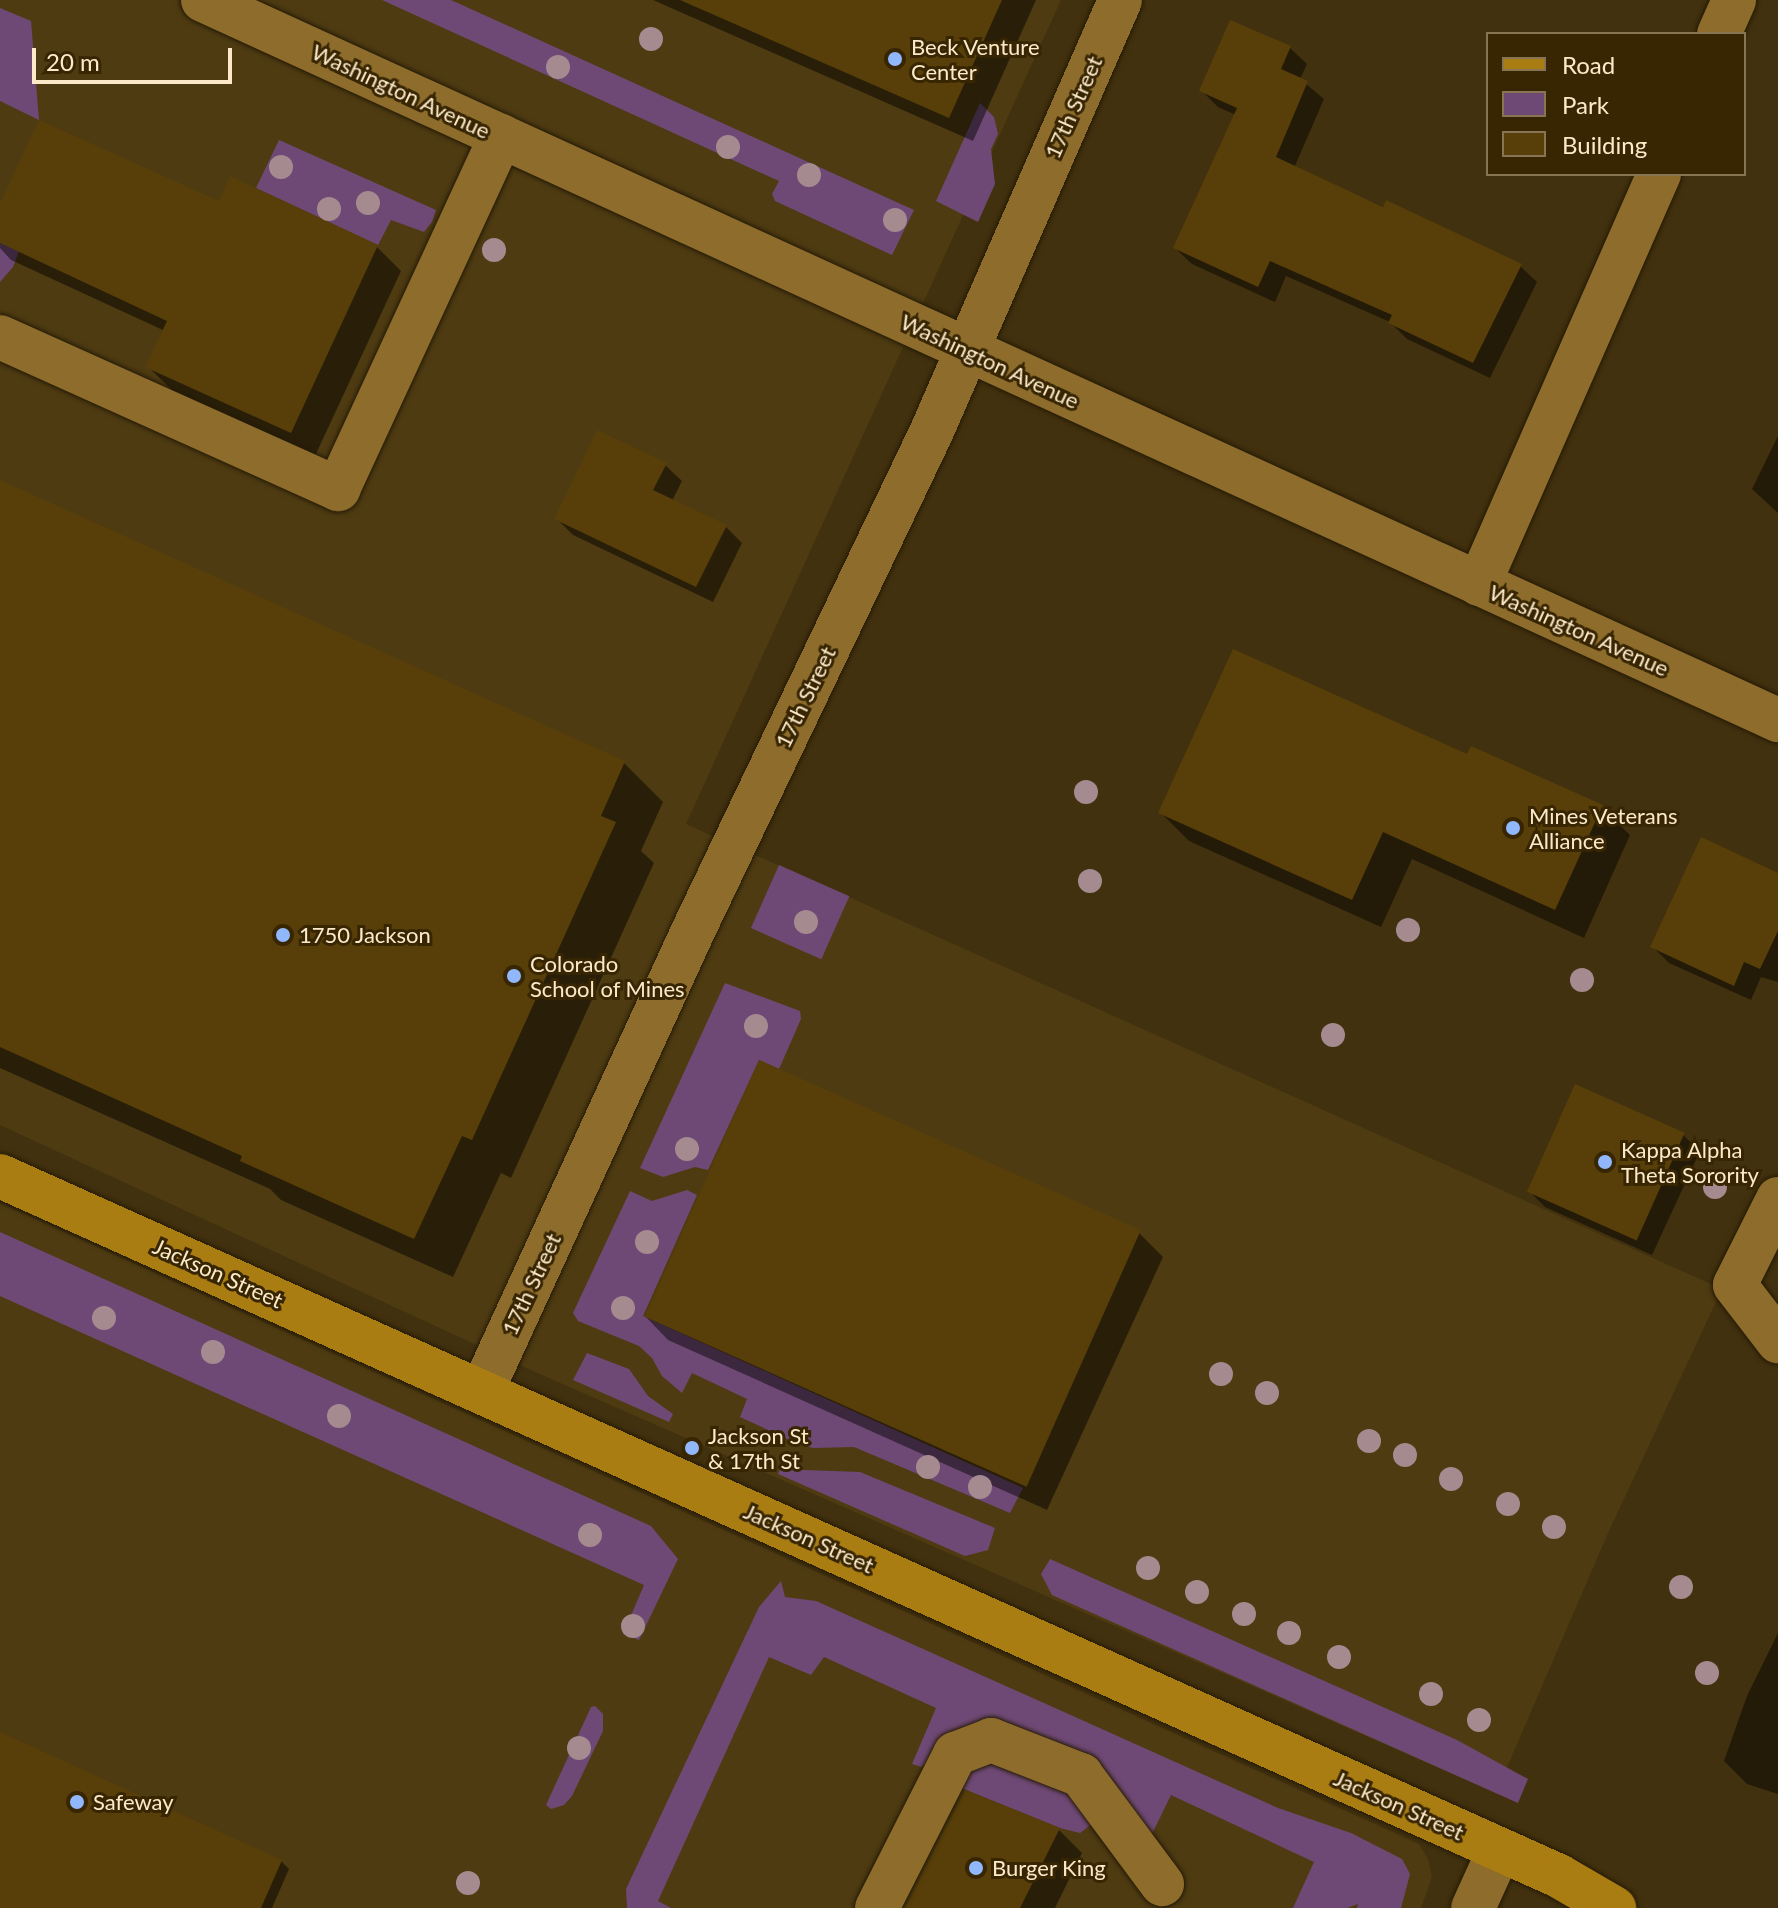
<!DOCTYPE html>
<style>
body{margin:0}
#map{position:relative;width:1778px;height:1908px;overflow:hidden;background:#42310e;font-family:Lato,sans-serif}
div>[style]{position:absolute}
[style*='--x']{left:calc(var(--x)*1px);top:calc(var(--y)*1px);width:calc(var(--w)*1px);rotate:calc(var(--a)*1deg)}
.built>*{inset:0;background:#4e3b12}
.green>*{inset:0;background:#6f4975;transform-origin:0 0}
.shadow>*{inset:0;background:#0007}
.building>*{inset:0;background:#583f09;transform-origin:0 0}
.roads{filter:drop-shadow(0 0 2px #241a06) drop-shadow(0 0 2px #241a06)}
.minor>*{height:44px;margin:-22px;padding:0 22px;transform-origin:22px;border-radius:22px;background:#8e6d2c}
.major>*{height:44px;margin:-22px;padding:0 22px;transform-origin:22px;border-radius:22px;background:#aa7d12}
.trees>*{width:24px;height:24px;margin:-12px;border-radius:50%;background:#a58b90}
.dots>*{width:22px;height:22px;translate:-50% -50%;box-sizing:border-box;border:4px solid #382603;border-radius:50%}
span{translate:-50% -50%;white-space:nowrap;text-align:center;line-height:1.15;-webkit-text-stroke:6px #382603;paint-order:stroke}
.poi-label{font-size:22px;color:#fce9c9}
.left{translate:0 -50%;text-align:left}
.street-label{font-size:22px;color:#fce9c9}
.legend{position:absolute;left:1486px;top:32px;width:260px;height:144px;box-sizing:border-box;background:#382603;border:2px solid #867452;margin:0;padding:10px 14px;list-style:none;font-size:24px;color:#fce9c9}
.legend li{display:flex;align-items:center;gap:16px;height:40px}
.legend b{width:40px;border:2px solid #867452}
.scale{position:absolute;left:32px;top:48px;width:200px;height:36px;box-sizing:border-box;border:4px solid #fce9c9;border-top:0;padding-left:10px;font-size:24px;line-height:28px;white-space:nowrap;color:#fce9c9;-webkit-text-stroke:6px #382603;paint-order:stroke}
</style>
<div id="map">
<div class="built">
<div style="clip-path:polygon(0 0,1061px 0,686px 824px,1722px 1289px,1608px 1533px,1496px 1793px,533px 1371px,0 1125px)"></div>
<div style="clip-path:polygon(0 1203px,1419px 1844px,1428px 1859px,1432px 1877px,1421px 1908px,0 1908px)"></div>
</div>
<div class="green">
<div style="clip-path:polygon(382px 0,451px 0,914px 210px,892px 255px,775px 201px,772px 194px,779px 181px)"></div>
<div style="clip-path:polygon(0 8px,31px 21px,39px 120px,0 101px)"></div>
<div style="clip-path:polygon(980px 103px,994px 117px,998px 134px,991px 149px,995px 184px,978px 222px,936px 201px)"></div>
<div style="clip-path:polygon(279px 140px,436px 210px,432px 222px,424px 232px,391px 220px,378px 245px,256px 188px)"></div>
<div style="clip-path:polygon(0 243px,19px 251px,13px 267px,0 282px)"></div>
<div style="left:779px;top:865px;width:77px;height:69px;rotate:24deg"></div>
<div style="clip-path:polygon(725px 983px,800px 1011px,801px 1019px,779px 1069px,759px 1060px,708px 1170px,695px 1167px,663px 1177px,640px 1168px)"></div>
<div style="clip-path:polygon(687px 1190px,697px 1195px,643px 1316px,1023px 1488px,1010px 1513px,854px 1447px,813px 1448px,794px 1442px,740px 1417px,747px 1399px,692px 1373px,682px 1393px,662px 1376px,652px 1358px,639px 1346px,578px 1321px,573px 1313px,630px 1191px,652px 1201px)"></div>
<div style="clip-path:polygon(0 1232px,651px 1526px,678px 1559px,639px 1640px,623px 1634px,644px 1585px,0 1296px)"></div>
<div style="clip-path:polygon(587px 1353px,629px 1369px,648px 1396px,673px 1414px,669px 1422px,573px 1380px)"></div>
<div style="clip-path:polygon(782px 1464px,804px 1470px,860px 1472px,995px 1528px,988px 1550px,965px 1556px,778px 1474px)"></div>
<div style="clip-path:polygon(1050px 1559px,1457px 1740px,1528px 1779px,1518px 1803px,1052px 1595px,1041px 1574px)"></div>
<div style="clip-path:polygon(781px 1581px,785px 1597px,816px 1601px,1278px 1808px,1351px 1833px,1402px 1859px,1410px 1874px,1401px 1908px,1357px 1908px,1358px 1904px,1347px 1908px,1293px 1908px,1314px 1862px,1171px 1795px,1149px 1840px,1098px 1765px,952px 1737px,922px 1767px,912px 1764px,936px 1708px,824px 1657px,811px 1675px,769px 1657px,658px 1901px,671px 1908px,627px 1908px,626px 1889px,759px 1607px)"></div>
<div style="clip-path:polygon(595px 1706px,603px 1714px,603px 1731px,572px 1796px,564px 1805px,551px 1809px,546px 1805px,591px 1707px)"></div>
<div style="clip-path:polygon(990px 1757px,1070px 1789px,1096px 1821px,1080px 1833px,1060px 1828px,952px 1784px)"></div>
</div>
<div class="shadow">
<div style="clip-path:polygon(653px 0,1036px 0,973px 141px)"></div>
<div style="clip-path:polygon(1290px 48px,1307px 64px,1300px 79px,1324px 99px,1294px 168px,1520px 266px,1537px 282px,1490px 378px,1407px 339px,1390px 322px,1286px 276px,1275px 302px,1192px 264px,1175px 248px,1236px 115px,1218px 107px,1202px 91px)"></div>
<div style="clip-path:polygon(231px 179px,377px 247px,401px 271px,315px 456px,172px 390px,148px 367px,165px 331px,11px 260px,0 248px,0 209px,220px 204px)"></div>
<div style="clip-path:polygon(1778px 436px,1778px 513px,1752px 489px)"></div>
<div style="clip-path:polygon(665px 465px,682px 481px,672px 501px,726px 527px,742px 543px,713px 602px,573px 535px,556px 518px)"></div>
<div style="clip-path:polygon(0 482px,624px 763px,663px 802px,641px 851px,654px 863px,511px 1178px,501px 1173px,453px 1277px,281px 1200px,270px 1189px,0 1068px)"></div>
<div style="clip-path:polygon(1468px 757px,1601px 807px,1630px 835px,1584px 938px,1412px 859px,1381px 927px,1189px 841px,1161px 813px)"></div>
<div style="clip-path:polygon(1778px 875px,1778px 982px,1761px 977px,1751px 1000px,1669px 963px,1653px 947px)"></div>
<div style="clip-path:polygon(1683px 1135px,1700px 1151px,1652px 1255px,1545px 1207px,1529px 1191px)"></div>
<div style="clip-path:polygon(1139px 1233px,1163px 1257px,1047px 1510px,668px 1340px,645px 1316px)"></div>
<div style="clip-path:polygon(1778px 1633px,1778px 1794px,1747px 1784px,1724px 1761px,1747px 1696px)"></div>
<div style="clip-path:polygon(0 1749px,281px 1861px,289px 1869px,272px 1908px,0 1908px)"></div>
<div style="clip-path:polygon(1059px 1830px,1082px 1853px,1055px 1908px,907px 1908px)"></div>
</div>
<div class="building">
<div style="clip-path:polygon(680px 0,1002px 0,949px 118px)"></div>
<div style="clip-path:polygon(1230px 20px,1291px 46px,1281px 69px,1308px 81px,1276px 157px,1383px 207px,1386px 200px,1522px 264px,1473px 363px,1388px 323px,1392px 315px,1270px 261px,1258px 287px,1173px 248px,1237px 108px,1199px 91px)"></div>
<div style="clip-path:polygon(39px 120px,219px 201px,230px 176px,378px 245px,291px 433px,145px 367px,167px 321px,0 243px,0 203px)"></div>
<div style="clip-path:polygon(597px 430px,667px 463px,653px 490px,727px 525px,696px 587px,554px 519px)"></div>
<div style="clip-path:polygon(0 480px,625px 761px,601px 816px,616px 822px,472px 1140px,462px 1136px,414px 1239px,240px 1161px,242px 1156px,0 1047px)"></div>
<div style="clip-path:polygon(1233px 649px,1467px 754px,1471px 746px,1603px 805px,1555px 910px,1383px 832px,1352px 900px,1158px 813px)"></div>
<div style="clip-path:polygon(1701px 837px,1778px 873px,1778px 931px,1760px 969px,1744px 962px,1734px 986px,1650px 947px)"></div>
<div style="left:759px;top:1060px;width:418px;height:281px;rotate:24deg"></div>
<div style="left:1575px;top:1084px;width:120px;height:118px;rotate:24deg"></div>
<div style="clip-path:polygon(0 1732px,282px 1860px,261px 1908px,0 1908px)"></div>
<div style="clip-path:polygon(965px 1790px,1060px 1828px,1020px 1908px,905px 1908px)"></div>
</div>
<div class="roads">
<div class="minor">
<div style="--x:203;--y:0;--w:1732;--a:24.57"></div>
<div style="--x:1719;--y:34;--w:37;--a:-66"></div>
<div style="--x:0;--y:337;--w:371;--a:24.2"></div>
<div style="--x:338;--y:489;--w:389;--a:-65.2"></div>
<div style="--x:1479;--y:584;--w:448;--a:-66.3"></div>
<div style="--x:1778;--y:1199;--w:96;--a:116.6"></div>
<div style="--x:1735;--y:1285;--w:71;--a:52.5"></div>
<div style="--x:482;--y:1391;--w:506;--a:-65.36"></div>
<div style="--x:693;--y:931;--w:552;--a:-64.46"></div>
<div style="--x:931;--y:433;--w:472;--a:-66.4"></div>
<div style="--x:877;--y:1908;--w:173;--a:-63.1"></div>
<div style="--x:955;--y:1754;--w:39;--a:-21"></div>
<div style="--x:991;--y:1740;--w:97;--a:21.3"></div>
<div style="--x:1081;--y:1775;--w:136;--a:53.4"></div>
<div style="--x:1473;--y:1908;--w:63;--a:-65.5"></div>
</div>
<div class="major">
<div style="--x:0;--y:1176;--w:1709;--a:24.18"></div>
<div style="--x:1559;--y:1876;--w:64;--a:30.2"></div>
</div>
</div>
<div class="trees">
<div style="left:651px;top:39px"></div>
<div style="left:558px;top:67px"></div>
<div style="left:728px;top:147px"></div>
<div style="left:281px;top:167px"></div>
<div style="left:809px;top:175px"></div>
<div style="left:368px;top:203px"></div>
<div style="left:329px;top:209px"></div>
<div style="left:895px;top:220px"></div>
<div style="left:494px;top:250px"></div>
<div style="left:1086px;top:792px"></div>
<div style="left:1090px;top:881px"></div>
<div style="left:806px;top:922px"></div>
<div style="left:1408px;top:930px"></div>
<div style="left:1582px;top:980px"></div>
<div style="left:756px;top:1026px"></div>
<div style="left:1333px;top:1035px"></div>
<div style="left:687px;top:1149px"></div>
<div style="left:1715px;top:1187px"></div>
<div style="left:647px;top:1242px"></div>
<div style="left:623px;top:1308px"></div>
<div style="left:104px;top:1318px"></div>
<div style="left:213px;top:1352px"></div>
<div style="left:1221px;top:1374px"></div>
<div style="left:1267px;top:1393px"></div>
<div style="left:339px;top:1416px"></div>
<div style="left:1369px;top:1441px"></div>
<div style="left:1405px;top:1455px"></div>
<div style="left:928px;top:1467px"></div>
<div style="left:1451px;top:1479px"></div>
<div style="left:980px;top:1487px"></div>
<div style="left:1508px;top:1504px"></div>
<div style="left:1554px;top:1527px"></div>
<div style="left:590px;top:1535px"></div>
<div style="left:1148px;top:1568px"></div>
<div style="left:1681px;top:1587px"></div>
<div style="left:1197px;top:1592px"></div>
<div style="left:1244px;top:1614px"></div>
<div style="left:633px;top:1626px"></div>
<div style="left:1289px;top:1633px"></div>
<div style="left:1339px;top:1657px"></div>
<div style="left:1707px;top:1673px"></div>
<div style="left:1431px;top:1694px"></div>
<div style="left:1479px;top:1720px"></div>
<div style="left:579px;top:1748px"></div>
<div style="left:468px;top:1883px"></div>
</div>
<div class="dots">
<div style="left:895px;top:59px;background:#91b8fd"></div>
<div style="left:1513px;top:828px;background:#91b8fd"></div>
<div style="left:283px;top:935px;background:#91b8fd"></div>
<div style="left:514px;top:976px;background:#91b8fd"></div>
<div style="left:1605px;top:1162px;background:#91b8fd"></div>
<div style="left:692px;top:1448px;background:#91b8fd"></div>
<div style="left:77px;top:1802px;background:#91b8fd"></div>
<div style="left:976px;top:1868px;background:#91b8fd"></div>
</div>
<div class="poi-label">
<span class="left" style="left:911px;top:59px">Beck Venture<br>Center</span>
<span class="left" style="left:1529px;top:828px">Mines Veterans<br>Alliance</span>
<span class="left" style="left:299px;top:935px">1750 Jackson</span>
<span class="left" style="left:530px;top:976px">Colorado<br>School of Mines</span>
<span class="left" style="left:1621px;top:1162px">Kappa Alpha<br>Theta Sorority</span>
<span class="left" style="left:708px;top:1448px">Jackson St<br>&amp; 17th St</span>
<span class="left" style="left:93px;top:1802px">Safeway</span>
<span class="left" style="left:992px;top:1868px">Burger King</span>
</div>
<div class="street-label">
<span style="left:401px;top:91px;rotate:25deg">Washington Avenue</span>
<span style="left:1073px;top:107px;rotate:-66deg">17th Street</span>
<span style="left:990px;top:361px;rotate:25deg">Washington Avenue</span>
<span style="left:1579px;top:630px;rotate:24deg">Washington Avenue</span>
<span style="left:805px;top:697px;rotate:-64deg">17th Street</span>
<span style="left:218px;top:1273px;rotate:24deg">Jackson Street</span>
<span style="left:531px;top:1284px;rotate:-65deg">17th Street</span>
<span style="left:809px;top:1538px;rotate:24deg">Jackson Street</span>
<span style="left:1399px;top:1805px;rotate:24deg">Jackson Street</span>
</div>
<ul class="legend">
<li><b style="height:10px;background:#aa7d12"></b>Road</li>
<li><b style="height:22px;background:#6f4975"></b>Park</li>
<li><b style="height:22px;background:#583f09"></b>Building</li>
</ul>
<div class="scale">20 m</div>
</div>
